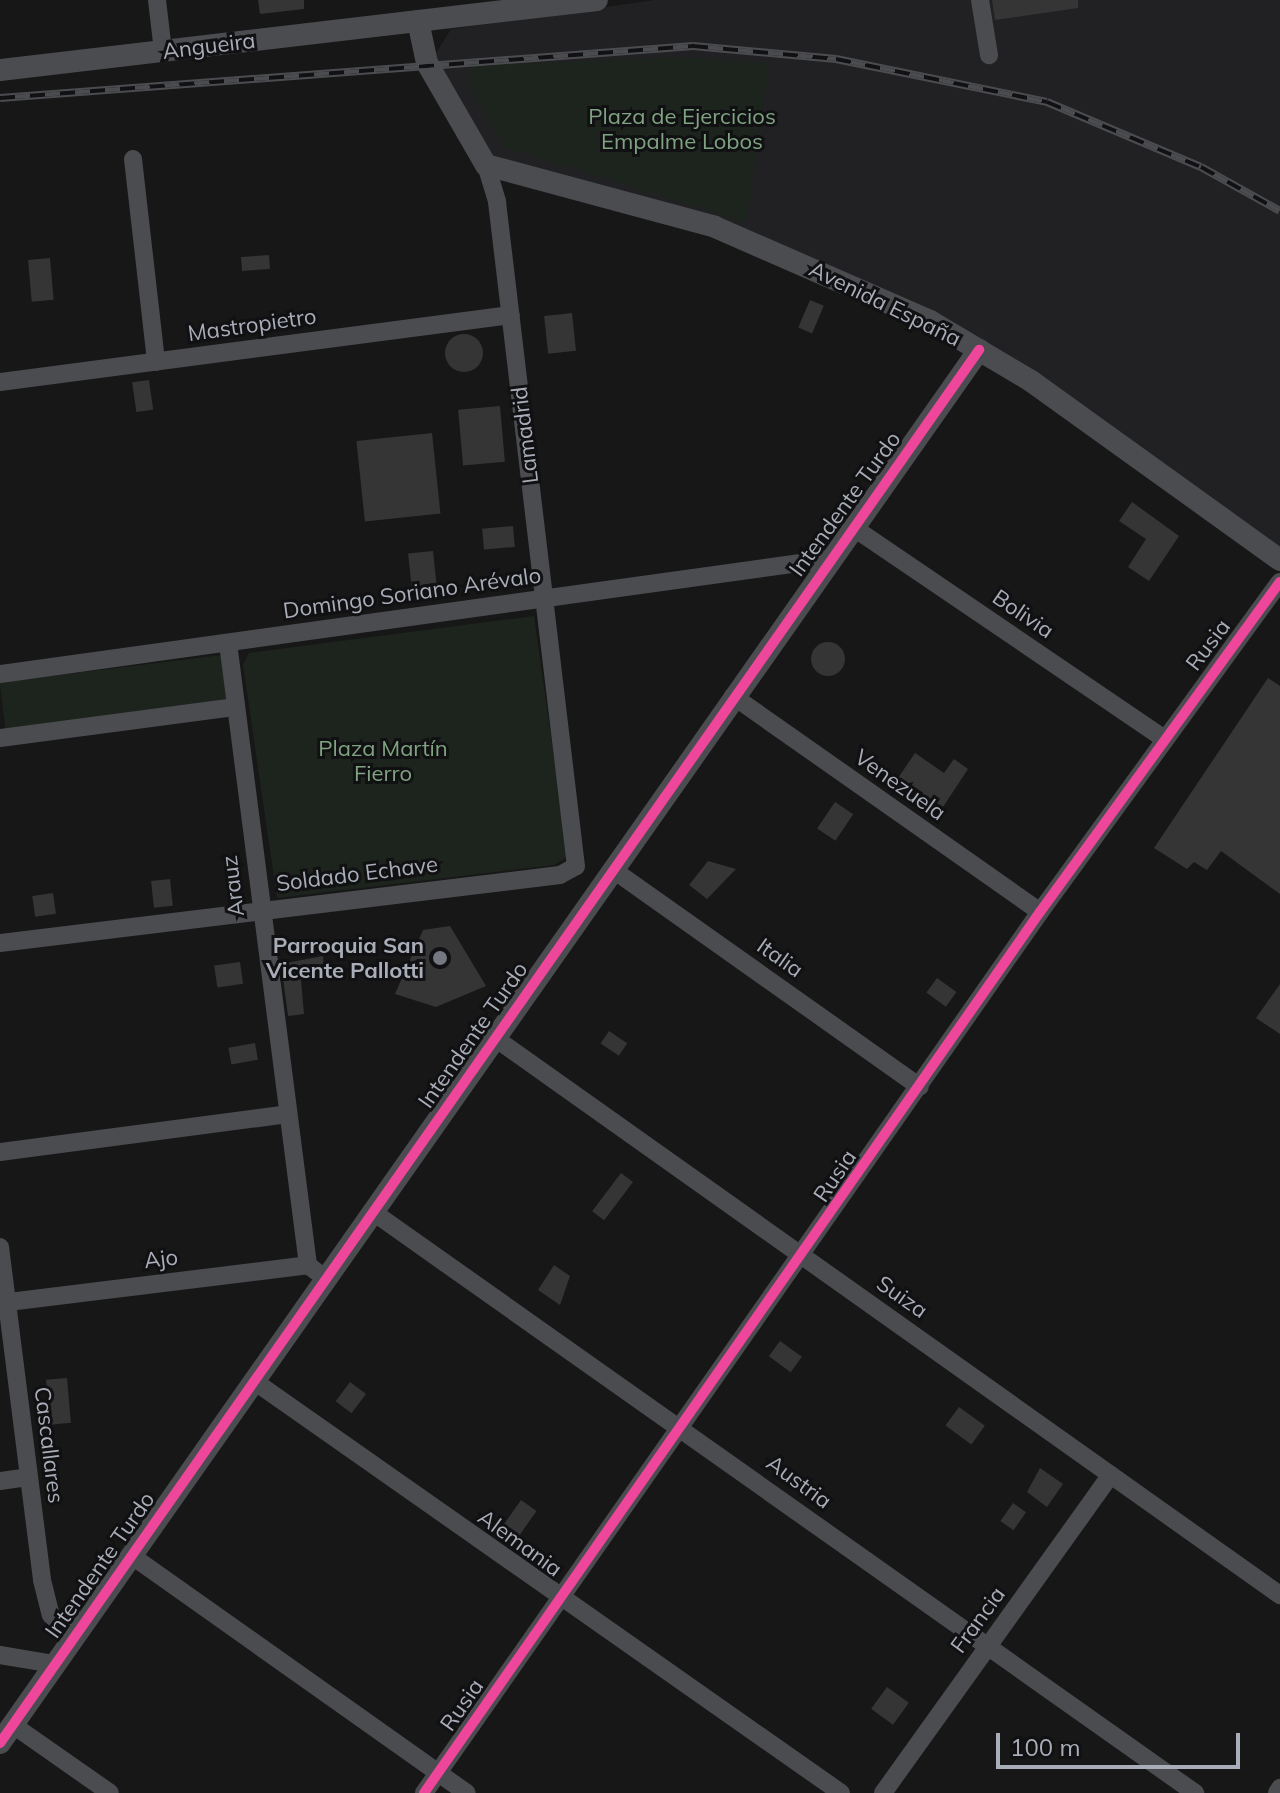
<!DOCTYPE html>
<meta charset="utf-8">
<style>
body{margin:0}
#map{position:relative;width:1280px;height:1793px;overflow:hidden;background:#171717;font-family:Mulish,sans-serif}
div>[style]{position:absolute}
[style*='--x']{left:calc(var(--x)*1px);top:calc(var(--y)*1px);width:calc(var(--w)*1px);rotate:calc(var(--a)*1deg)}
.built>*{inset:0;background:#212123}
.green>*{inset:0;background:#1d241e;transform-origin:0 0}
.building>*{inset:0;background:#353536;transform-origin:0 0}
.round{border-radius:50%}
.minor>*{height:18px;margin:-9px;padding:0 9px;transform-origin:9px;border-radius:9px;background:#4b4c50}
.tertiary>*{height:22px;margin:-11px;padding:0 11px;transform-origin:11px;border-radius:11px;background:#4b4c50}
.rail>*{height:8px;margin-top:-4px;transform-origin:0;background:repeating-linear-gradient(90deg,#111113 0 15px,#4b4c4f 0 30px);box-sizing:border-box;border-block:2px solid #4b4c4f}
.cycleway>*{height:10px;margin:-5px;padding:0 5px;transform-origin:5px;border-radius:5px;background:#ed469a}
.dots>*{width:22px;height:22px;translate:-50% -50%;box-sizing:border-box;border:4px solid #111113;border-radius:50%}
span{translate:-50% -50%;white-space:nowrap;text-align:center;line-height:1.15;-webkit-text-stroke:6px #111113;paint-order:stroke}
.street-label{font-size:22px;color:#a8adb8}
.park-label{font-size:22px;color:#7fa381}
.poi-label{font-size:22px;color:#a8adb8;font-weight:700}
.right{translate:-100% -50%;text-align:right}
.scale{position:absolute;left:996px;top:1733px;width:244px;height:36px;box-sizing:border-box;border:4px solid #a8adb8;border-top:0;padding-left:10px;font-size:24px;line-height:28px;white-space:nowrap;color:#a8adb8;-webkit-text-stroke:6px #111113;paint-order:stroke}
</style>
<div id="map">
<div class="built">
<div style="clip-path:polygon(655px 0,1280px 0,1280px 562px,1031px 381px,750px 242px,495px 164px,435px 55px,451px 29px)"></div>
</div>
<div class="green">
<div style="clip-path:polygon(680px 57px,769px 63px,746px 223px,505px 147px,470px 88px,469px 66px)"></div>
<div style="clip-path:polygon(534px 616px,568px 857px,554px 865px,277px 898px,243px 665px,249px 653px)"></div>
<div style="left:222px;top:655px;width:52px;height:224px;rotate:83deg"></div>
</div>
<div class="building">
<div style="clip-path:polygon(258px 0,304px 0,304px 9px,260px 14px)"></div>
<div style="clip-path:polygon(992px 0,1078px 0,1078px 8px,995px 20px)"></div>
<div style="left:269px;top:255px;width:14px;height:28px;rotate:86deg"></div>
<div style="left:50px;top:258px;width:42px;height:22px;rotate:85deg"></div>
<div style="left:810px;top:300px;width:15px;height:30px;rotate:23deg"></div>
<div style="left:572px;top:313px;width:38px;height:28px;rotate:84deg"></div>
<div class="round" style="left:445px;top:334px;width:38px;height:38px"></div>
<div style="left:149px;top:380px;width:30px;height:17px;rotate:82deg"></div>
<div style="left:500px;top:406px;width:56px;height:42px;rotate:85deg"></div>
<div style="left:432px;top:433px;width:81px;height:76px;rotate:84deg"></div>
<div style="clip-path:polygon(1132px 502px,1179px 536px,1149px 581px,1128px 567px,1146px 539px,1119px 521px)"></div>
<div style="left:513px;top:526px;width:21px;height:31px;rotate:85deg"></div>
<div style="left:433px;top:551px;width:38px;height:25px;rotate:84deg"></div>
<div class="round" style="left:811px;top:642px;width:34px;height:34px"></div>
<div style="clip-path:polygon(1268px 678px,1280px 686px,1280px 894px,1221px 851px,1207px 870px,1194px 862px,1187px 869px,1154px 848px)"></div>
<div style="clip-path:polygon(915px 753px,944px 773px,954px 759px,968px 769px,943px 807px,898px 778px)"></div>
<div style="left:835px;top:802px;width:22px;height:32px;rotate:34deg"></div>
<div style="clip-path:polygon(708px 861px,736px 869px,707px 899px,689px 885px)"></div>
<div style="left:170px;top:879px;width:27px;height:19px;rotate:84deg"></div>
<div style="left:53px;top:893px;width:21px;height:21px;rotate:82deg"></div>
<div style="clip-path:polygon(450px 926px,486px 986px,436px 1007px,395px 994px,423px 930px)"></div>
<div style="clip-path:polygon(323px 956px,325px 977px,301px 980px,304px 1014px,288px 1016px,281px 964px)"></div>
<div style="left:240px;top:962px;width:22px;height:26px;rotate:82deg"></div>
<div style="left:937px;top:978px;width:24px;height:18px;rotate:36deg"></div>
<div style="clip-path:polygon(1280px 984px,1280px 1034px,1256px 1018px)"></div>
<div style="left:609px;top:1031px;width:22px;height:15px;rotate:34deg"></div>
<div style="left:255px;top:1043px;width:17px;height:27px;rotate:80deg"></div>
<div style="left:621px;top:1173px;width:15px;height:48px;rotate:37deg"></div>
<div style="clip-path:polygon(554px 1265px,570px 1276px,560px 1305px,538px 1290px)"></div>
<div style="left:780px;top:1341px;width:27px;height:19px;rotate:36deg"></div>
<div style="left:67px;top:1378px;width:45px;height:21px;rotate:85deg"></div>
<div style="left:350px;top:1382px;width:20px;height:24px;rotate:37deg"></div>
<div style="left:959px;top:1407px;width:32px;height:23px;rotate:36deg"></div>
<div style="clip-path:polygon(1040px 1468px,1063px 1484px,1047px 1507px,1027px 1492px)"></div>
<div style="left:521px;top:1500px;width:19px;height:30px;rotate:35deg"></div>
<div style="left:1013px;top:1503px;width:16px;height:22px;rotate:35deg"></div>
<div style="left:887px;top:1687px;width:27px;height:27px;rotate:36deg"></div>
</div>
<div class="minor">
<div style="--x:157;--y:0;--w:51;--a:83.3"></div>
<div style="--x:980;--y:0;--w:56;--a:80.7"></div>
<div style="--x:133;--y:159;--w:204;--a:83.5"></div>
<div style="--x:486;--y:165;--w:39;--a:73"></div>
<div style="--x:497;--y:202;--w:669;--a:83.22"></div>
<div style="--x:0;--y:382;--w:515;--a:-7.47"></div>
<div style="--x:854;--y:528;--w:375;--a:34.2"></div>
<div style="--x:228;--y:643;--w:627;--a:82.67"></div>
<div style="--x:0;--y:674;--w:837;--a:-7.9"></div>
<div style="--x:733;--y:696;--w:375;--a:35.1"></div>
<div style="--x:0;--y:738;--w:238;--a:-7.5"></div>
<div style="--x:612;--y:869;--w:377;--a:35.3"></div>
<div style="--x:0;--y:943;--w:564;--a:-6.92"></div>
<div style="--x:560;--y:875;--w:18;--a:-29"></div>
<div style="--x:495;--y:1038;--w:963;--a:35.36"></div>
<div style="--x:0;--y:1152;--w:290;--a:-7.5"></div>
<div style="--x:373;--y:1212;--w:1007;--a:35.25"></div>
<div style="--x:0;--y:1247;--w:336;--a:82.8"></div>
<div style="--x:42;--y:1580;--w:36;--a:76"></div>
<div style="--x:51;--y:1615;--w:31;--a:40"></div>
<div style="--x:0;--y:1303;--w:310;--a:-7"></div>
<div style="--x:308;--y:1265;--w:11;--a:38"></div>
<div style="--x:254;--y:1381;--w:717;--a:35.06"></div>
<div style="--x:0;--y:1481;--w:28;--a:-8"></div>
<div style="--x:132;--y:1556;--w:410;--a:35.3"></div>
<div style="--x:0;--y:1655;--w:55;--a:9.5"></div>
<div style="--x:13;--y:1725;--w:118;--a:35"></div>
<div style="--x:424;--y:1793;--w:1075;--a:-55.04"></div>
<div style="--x:1040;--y:912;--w:408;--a:-54"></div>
<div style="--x:883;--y:1793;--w:391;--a:-54.4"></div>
<div style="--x:1277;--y:1793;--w:6;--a:-59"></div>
</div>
<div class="tertiary">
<div style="--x:418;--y:21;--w:43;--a:77.9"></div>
<div style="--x:427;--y:63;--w:118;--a:60"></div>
<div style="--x:486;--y:165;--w:237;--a:15.1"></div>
<div style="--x:715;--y:227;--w:235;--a:23.6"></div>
<div style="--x:930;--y:321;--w:117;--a:30.7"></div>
<div style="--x:1031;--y:381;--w:307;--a:35.7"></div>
<div style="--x:0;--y:70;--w:601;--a:-6.69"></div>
<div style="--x:0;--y:1743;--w:1703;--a:-54.9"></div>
</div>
<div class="rail">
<div style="--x:0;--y:98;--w:695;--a:-4.29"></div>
<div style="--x:693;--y:46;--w:144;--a:5.2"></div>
<div style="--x:836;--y:59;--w:215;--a:11.5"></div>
<div style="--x:1047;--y:102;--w:167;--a:22.9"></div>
<div style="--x:1201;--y:167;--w:90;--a:29.1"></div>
</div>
<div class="cycleway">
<div style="--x:0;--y:1743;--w:1703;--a:-54.9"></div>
<div style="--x:424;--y:1793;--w:1075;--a:-55.04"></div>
<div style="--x:1040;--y:912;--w:408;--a:-54"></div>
</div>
<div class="dots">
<div style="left:440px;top:958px;background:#757880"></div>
</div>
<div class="street-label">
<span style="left:209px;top:46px;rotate:-7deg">Angueira</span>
<span style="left:885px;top:304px;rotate:26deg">Avenida España</span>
<span style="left:252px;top:325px;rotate:-8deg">Mastropietro</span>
<span style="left:525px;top:435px;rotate:-97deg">Lamadrid</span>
<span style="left:845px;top:504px;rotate:-54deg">Intendente Turdo</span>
<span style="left:412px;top:593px;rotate:-8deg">Domingo Soriano Arévalo</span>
<span style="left:1023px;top:614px;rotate:34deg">Bolivia</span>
<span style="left:1208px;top:645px;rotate:-53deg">Rusia</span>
<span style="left:900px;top:785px;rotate:35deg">Venezuela</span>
<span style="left:357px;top:874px;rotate:-7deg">Soldado Echave</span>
<span style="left:233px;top:886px;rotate:-97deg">Arauz</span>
<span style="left:780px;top:958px;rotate:35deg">Italia</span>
<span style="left:473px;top:1035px;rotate:-55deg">Intendente Turdo</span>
<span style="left:835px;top:1176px;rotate:-56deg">Rusia</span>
<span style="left:161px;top:1259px;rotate:-7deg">Ajo</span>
<span style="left:902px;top:1297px;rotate:35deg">Suiza</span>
<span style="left:49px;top:1445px;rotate:83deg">Cascallares</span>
<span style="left:799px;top:1482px;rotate:36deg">Austria</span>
<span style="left:520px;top:1543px;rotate:36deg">Alemania</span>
<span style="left:100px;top:1565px;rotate:-55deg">Intendente Turdo</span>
<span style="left:978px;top:1620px;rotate:-54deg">Francia</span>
<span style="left:462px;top:1705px;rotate:-55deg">Rusia</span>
</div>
<div class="park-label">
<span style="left:682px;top:129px">Plaza de Ejercicios<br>Empalme Lobos</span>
<span style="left:383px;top:761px">Plaza Martín<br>Fierro</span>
</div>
<div class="poi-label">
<span class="right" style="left:424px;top:958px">Parroquia San<br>Vicente Pallotti</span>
</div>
<div class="scale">100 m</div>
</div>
